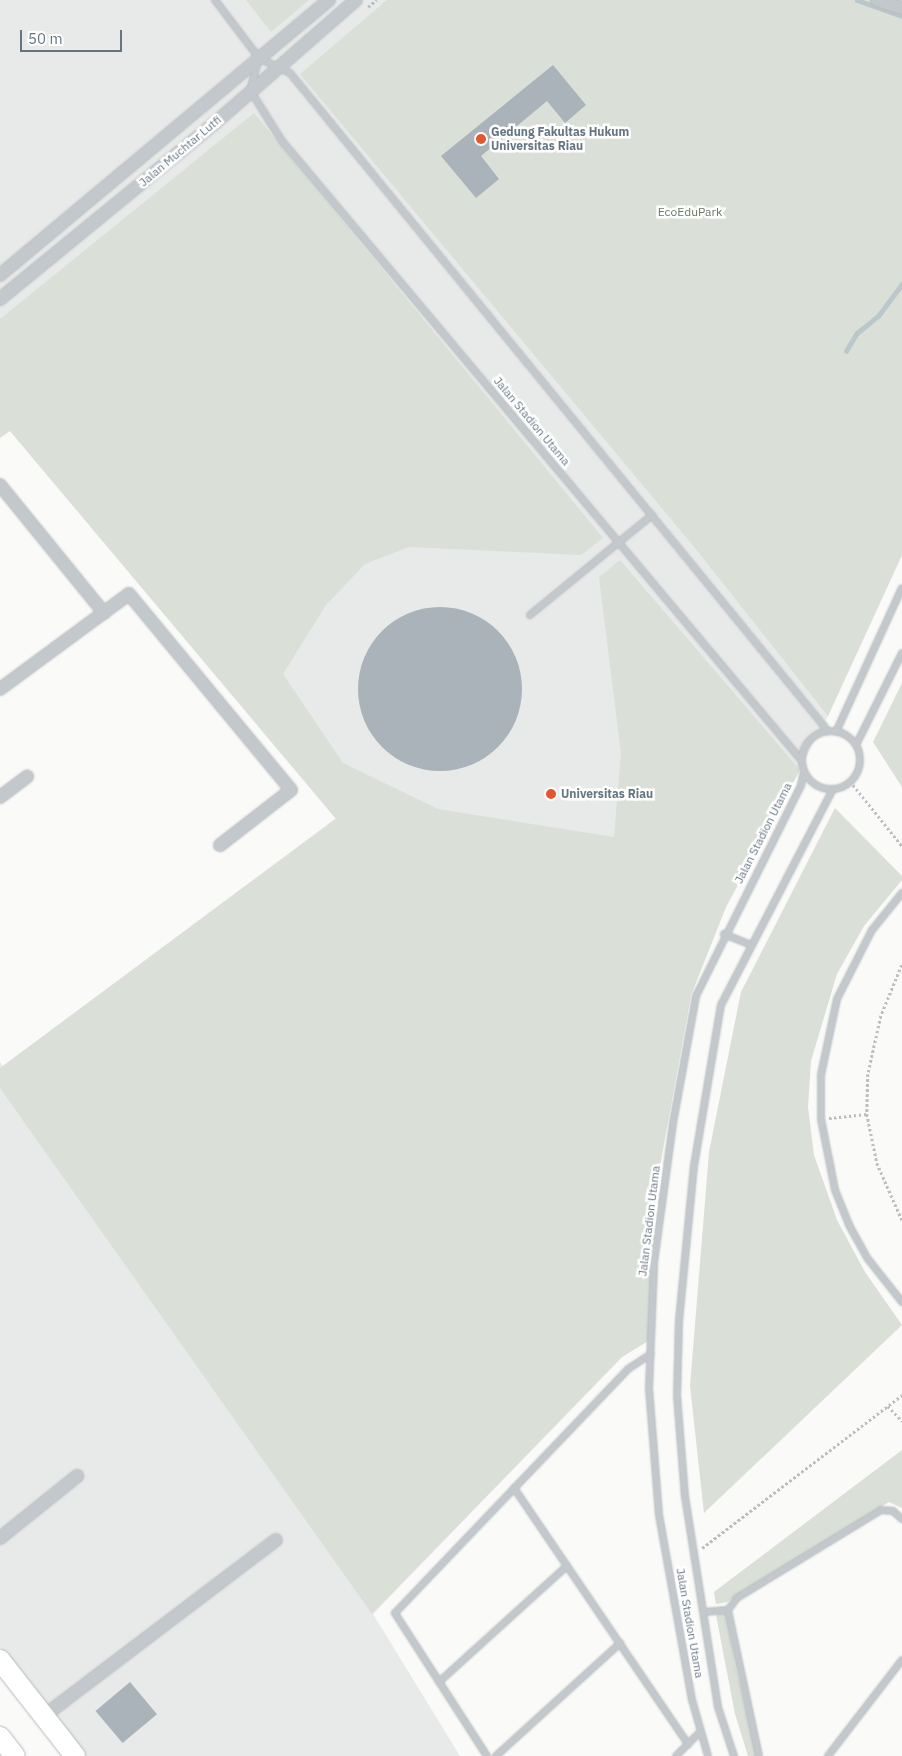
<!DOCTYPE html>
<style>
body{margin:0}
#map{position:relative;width:902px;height:1756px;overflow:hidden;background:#fafaf8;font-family:"IBM Plex Sans",sans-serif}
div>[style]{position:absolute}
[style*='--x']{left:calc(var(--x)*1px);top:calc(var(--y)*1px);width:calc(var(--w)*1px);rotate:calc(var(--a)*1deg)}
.built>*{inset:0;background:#e8e9e9}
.green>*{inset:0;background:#dadfd7}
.stream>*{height:4.5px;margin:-2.25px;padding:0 2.25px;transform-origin:2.25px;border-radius:2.25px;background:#bbc7cb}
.building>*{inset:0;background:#aab3b9;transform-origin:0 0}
.round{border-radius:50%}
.path>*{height:2.5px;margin-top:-1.25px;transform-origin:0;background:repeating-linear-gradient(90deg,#bbbfc2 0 2.5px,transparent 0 5px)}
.roads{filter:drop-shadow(0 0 1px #b5babe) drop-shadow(0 0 1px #b5babe)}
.lane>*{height:6px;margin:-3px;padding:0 3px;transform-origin:3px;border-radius:3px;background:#c3c8cc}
.lane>.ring{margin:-3px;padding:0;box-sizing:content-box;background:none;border:6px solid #c3c8cc;border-radius:50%}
.street>*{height:12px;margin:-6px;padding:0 6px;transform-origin:6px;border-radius:6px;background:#c3c8cc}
.primary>*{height:20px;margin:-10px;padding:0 10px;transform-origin:10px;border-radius:10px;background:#fff}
.dots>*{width:14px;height:14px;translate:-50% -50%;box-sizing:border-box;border:2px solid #fff;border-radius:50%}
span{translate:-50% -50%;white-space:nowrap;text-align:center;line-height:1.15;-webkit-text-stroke:5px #fff;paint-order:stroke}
.poi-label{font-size:12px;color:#657683;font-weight:700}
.left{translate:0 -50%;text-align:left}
.street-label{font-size:12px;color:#657683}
.park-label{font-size:12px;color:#687a64}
.scale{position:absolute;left:20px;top:30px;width:102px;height:22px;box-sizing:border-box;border:2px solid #657683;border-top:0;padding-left:6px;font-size:15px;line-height:18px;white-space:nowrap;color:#657683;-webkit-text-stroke:4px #fff;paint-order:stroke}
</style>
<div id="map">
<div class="built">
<div style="clip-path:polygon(0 0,902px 0,902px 555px,828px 716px,726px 907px,691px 995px,655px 1193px,648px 1341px,622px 1357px,373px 1614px,460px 1756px,86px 1756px,0 1647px,0 1062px,3px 1066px,336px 818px,0 419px)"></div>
</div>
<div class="green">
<div style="clip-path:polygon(246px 0,309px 0,271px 32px)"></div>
<div style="clip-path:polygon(387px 0,902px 0,902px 555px,828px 716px,695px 548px,300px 74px)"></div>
<div style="clip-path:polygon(254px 113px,603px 538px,581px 555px,409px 547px,365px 564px,326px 605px,283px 674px,343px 763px,438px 809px,614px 837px,621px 753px,599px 577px,620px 560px,800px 770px,726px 907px,691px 995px,655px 1193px,648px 1341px,622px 1357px,372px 1614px,0 1088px,0 1068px,336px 819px,10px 431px,0 438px,0 319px)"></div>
<div style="clip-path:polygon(902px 683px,902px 787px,873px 742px)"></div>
<div style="clip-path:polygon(835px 808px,902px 876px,902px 880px,864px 926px,837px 974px,811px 1061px,808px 1107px,814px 1155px,837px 1220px,865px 1272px,902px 1325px,704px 1513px,690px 1386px,709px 1152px,741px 992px)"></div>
<div style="clip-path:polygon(902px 1450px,902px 1508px,889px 1502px,727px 1602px,716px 1604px,714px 1592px)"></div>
<div style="clip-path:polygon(726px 1612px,735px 1665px,757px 1756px,748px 1756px,735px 1714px,716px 1615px)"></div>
</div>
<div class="stream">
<div style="--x:857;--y:0;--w:48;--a:19.6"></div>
<div style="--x:846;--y:351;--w:21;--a:-59"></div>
<div style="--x:857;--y:333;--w:27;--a:-39"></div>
<div style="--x:878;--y:316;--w:40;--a:-53"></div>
</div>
<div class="building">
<div style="clip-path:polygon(553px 65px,586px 105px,565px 123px,547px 101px,481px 156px,499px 179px,476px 198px,441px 156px)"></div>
<div class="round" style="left:358px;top:607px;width:164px;height:164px"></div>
<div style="left:130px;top:1682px;width:42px;height:45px;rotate:50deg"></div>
</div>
<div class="path">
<div style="--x:368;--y:7;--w:11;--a:-41"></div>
<div style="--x:850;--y:781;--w:83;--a:51.3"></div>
<div style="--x:902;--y:965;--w:55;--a:112.4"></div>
<div style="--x:881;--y:1016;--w:59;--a:102.6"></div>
<div style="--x:868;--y:1074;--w:40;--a:91.4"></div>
<div style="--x:867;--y:1114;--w:50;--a:78.5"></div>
<div style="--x:877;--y:1163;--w:62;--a:66.3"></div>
<div style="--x:829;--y:1118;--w:38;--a:-6"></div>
<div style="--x:888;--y:1406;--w:21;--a:47"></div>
<div style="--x:702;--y:1548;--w:252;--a:-37.4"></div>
</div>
<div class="roads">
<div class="lane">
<div style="--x:215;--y:0;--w:73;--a:52.8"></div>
<div style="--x:259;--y:58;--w:34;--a:26"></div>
<div style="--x:290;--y:73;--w:850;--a:50.73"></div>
<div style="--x:258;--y:62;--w:29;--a:106"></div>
<div style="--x:250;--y:90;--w:60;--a:57.9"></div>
<div style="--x:282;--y:141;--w:809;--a:50.01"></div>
<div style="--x:530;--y:615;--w:158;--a:-39.3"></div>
<div class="ring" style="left:802px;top:731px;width:52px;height:52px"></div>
<div style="--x:836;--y:732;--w:158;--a:-65.4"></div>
<div style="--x:856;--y:745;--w:103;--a:-63.4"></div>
<div style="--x:902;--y:893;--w:48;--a:129"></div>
<div style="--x:872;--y:930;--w:77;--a:116.9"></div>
<div style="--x:837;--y:999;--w:78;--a:101.9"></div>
<div style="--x:821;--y:1075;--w:44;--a:90"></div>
<div style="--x:821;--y:1119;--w:72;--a:78.8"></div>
<div style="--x:835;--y:1190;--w:38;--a:68"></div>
<div style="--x:849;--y:1225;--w:39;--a:61"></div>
<div style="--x:868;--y:1259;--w:55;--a:51.7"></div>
<div style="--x:724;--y:934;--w:27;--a:22"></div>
<div style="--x:514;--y:1488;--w:310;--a:55.8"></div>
<div style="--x:704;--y:1612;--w:24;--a:-5"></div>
<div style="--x:439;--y:1682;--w:173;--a:-42.2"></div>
<div style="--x:487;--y:1756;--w:170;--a:-122.8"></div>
<div style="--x:395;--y:1613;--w:337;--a:-46.3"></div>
<div style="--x:628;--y:1369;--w:27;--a:-33"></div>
<div style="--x:496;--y:1756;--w:168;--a:-42.3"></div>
<div style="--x:676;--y:1756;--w:35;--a:-45"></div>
<div style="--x:708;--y:1756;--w:58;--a:-105.9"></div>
<div style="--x:692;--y:1700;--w:188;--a:-100.1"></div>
<div style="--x:659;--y:1515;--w:126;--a:-94.5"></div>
<div style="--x:649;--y:1389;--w:127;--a:-87.7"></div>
<div style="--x:654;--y:1262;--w:140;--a:-82.2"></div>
<div style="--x:673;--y:1123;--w:129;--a:-79.7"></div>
<div style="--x:696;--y:996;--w:236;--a:-63.5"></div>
<div style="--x:801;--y:785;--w:14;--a:-78"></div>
<div style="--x:734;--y:1756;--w:52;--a:-108.1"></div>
<div style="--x:718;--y:1707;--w:213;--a:-98.9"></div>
<div style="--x:685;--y:1497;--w:101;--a:-94.5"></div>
<div style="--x:677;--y:1396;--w:75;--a:-88.5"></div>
<div style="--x:679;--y:1321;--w:156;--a:-84.5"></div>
<div style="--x:694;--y:1166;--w:163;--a:-80.5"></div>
<div style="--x:721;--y:1005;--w:243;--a:-62.6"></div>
<div style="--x:759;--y:1756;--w:149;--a:-102"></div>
<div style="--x:728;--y:1610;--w:15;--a:-53"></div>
<div style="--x:737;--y:1598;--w:169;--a:-31.4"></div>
<div style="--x:881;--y:1510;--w:12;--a:5"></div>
<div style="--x:893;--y:1511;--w:12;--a:42"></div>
<div style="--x:828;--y:1756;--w:121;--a:-52.4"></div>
</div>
<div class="street">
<div style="--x:877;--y:0;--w:26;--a:18"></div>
<div style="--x:0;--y:275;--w:429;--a:-39.9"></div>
<div style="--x:0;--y:299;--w:278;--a:-39.3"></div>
<div style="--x:215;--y:123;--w:187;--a:-41.1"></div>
<div style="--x:0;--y:485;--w:165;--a:50.9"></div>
<div style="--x:0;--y:689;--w:160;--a:-36.4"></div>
<div style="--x:129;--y:594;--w:254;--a:50.4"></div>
<div style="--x:291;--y:790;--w:90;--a:142.2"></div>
<div style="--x:0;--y:797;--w:34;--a:-37"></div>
<div style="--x:0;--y:1538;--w:99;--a:-38.8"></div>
<div style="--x:44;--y:1716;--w:291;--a:-37.2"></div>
</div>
<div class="primary">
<div style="--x:0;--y:1660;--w:122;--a:52"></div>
<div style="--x:0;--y:1737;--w:24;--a:52"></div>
</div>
</div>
<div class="dots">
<div style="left:481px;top:139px;background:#e4572e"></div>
<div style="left:551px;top:794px;background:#e4572e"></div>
</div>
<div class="poi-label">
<span class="left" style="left:491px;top:139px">Gedung Fakultas Hukum<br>Universitas Riau</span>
<span class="left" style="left:561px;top:794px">Universitas Riau</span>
</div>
<div class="street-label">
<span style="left:180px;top:151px;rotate:-40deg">Jalan Muchtar Lutfi</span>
<span style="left:532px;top:421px;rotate:50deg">Jalan Stadion Utama</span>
<span style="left:763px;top:833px;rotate:-63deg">Jalan Stadion Utama</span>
<span style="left:649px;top:1221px;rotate:-83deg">Jalan Stadion Utama</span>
<span style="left:690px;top:1623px;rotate:80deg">Jalan Stadion Utama</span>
</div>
<div class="park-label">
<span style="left:690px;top:212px">EcoEduPark</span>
</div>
<div class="scale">50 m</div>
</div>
